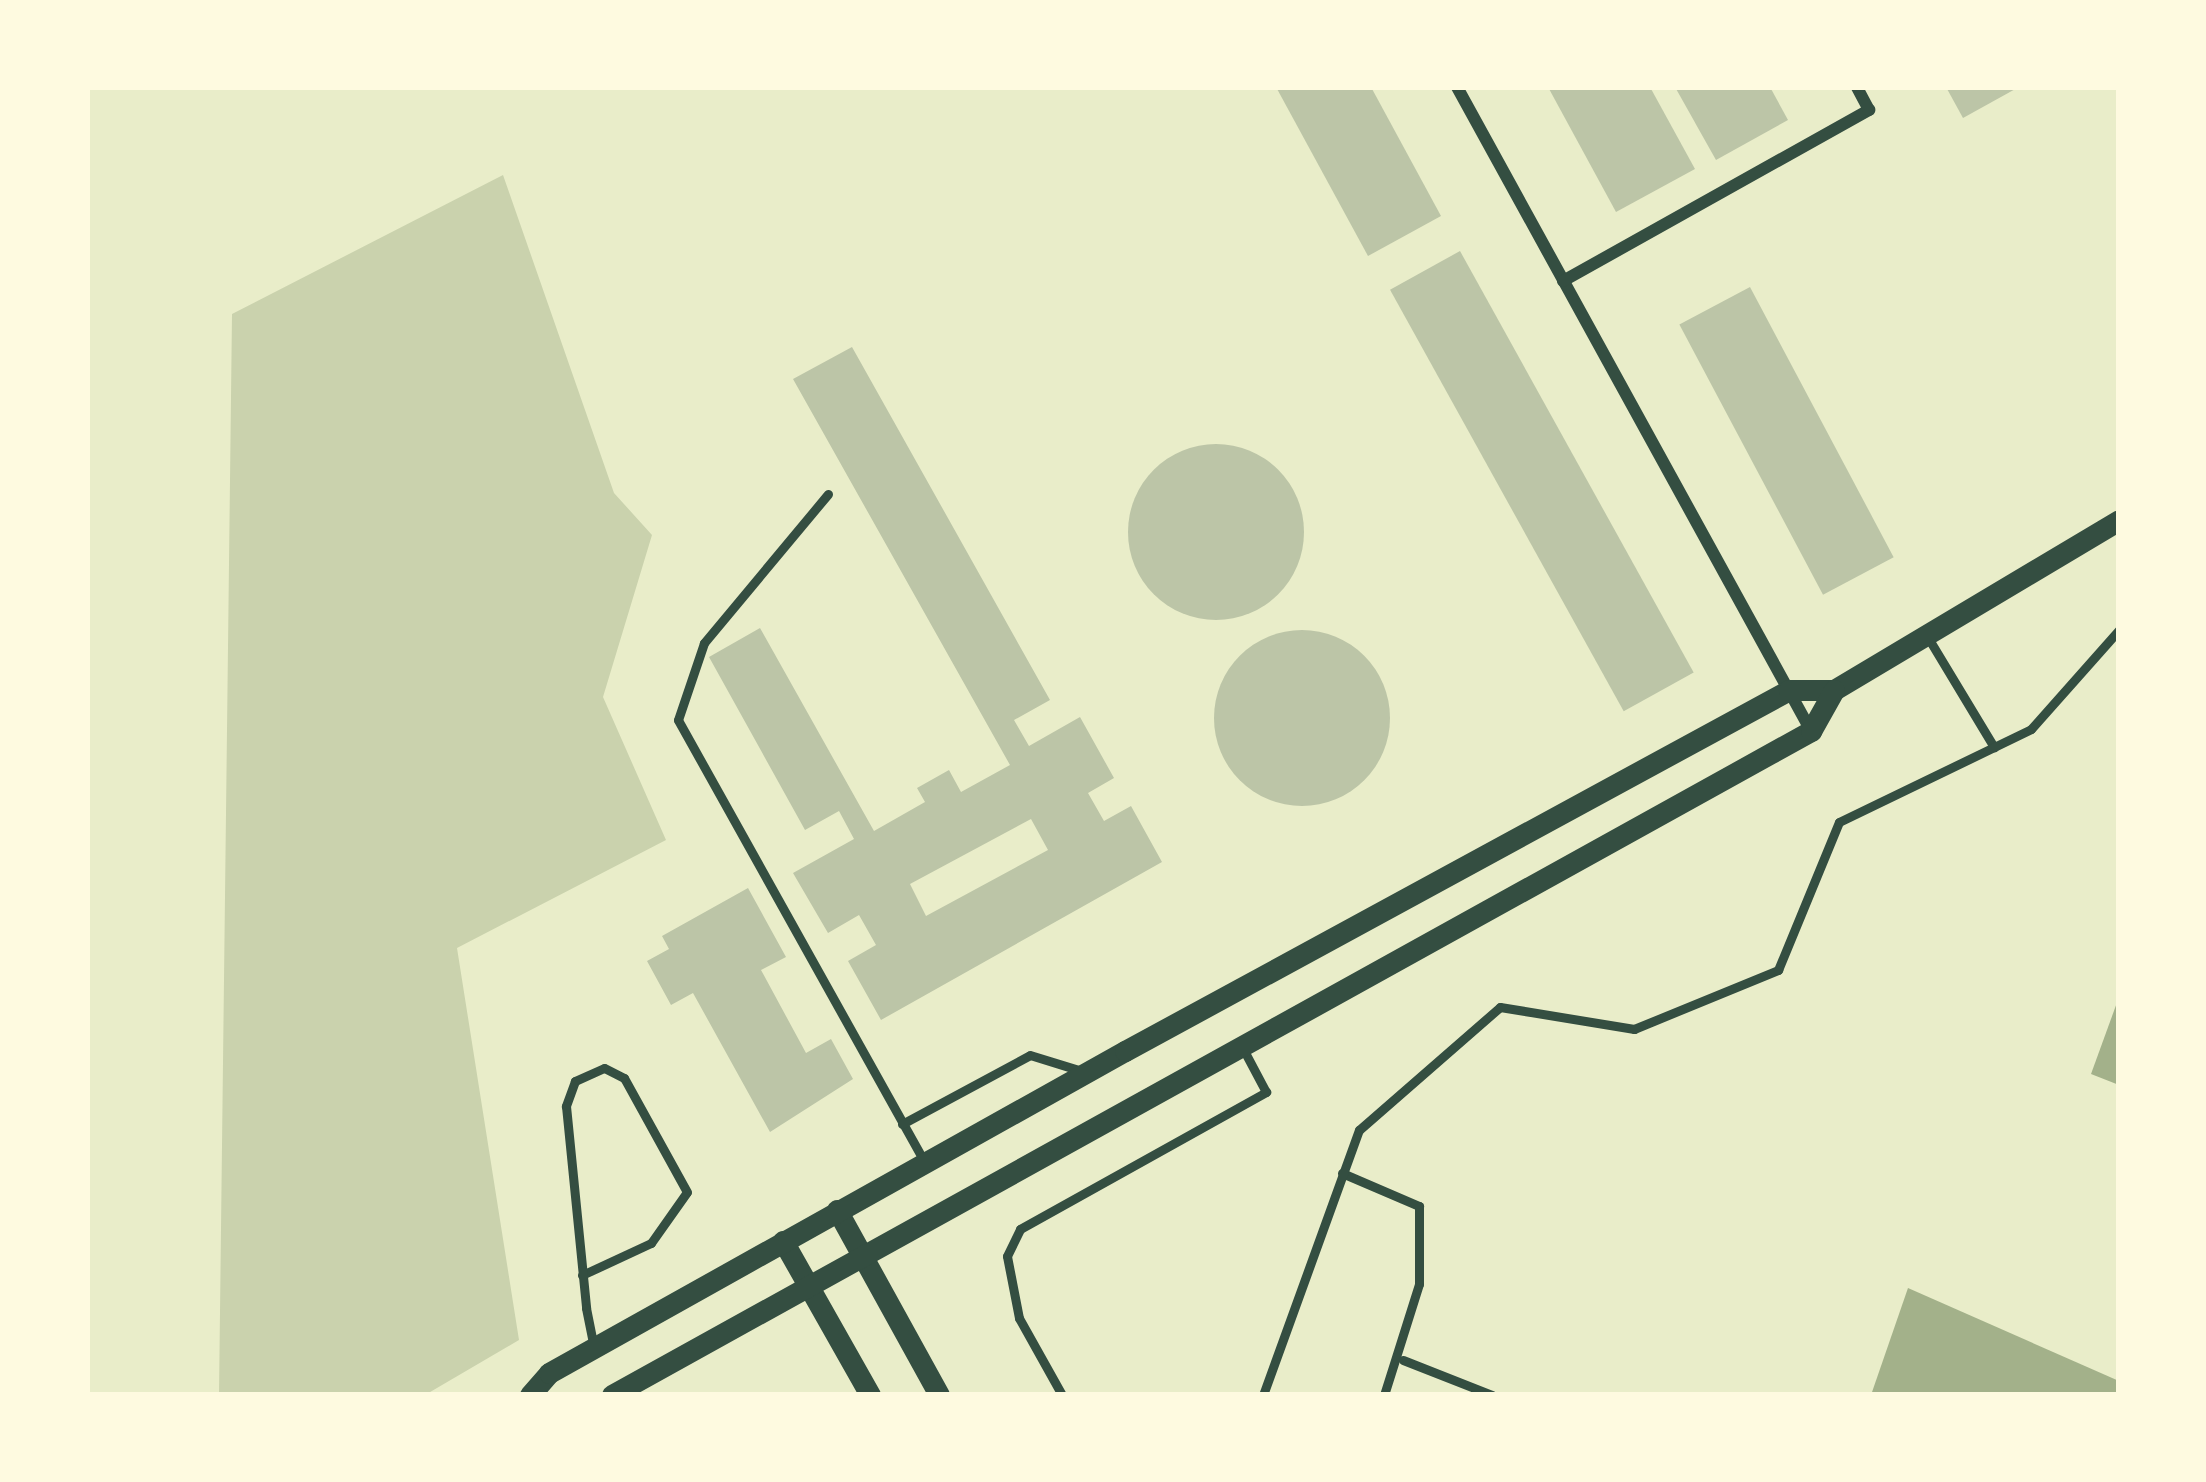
<!DOCTYPE html>
<style>
body{margin:0}
#map{position:relative;width:2206px;height:1482px;overflow:hidden;background:#e9edc9;font-family:Roboto,sans-serif}
div>[style]{position:absolute}
[style*='--x']{left:calc(var(--x)*1px);top:calc(var(--y)*1px);width:calc(var(--w)*1px);rotate:calc(var(--a)*1deg)}
.green>*{inset:0;background:#cad2ad}
.water>*{inset:0;background:#a3b18a}
.building>*{inset:0;background:#bcc5a7;transform-origin:0 0}
.round{border-radius:50%}
.service>*{height:9px;margin:-4.5px;padding:0 4.5px;transform-origin:4.5px;border-radius:4.5px;background:#344e41}
.minor>*{height:12px;margin:-6px;padding:0 6px;transform-origin:6px;border-radius:6px;background:#344e41}
.tertiary>*{height:21px;margin:-10.5px;padding:0 10.5px;transform-origin:10.5px;border-radius:10.5px;background:#344e41}
span{translate:-50% -50%;white-space:nowrap;text-align:center;line-height:1.15;-webkit-text-stroke:12px #fefae0;paint-order:stroke}
.frame{position:absolute;inset:0;border:90px solid #fefae0;pointer-events:none}
</style>
<div id="map">
<div class="green">
<div style="clip-path:polygon(503px 175px,614px 493px,652px 535px,603px 697px,666px 840px,457px 948px,519px 1340px,425px 1395px,219px 1395px,232px 314px)"></div>
</div>
<div class="water">
<div style="clip-path:polygon(2119px 997px,2119px 1085px,2091px 1074px)"></div>
<div style="clip-path:polygon(1908px 1288px,2119px 1381px,2119px 1395px,1871px 1395px)"></div>
</div>
<div class="building">
<div style="clip-path:polygon(1276px 87px,1371px 87px,1441px 216px,1368px 256px)"></div>
<div style="clip-path:polygon(1548px 87px,1650px 87px,1695px 169px,1616px 212px)"></div>
<div style="clip-path:polygon(1675px 87px,1770px 87px,1788px 120px,1716px 160px)"></div>
<div style="clip-path:polygon(1946px 87px,2019px 87px,1963px 118px)"></div>
<div style="left:1460px;top:251px;width:482px;height:80px;rotate:61deg"></div>
<div style="left:1750px;top:287px;width:306px;height:80px;rotate:62deg"></div>
<div style="clip-path:polygon(evenodd,852px 347px,1050px 700px,1014px 720px,1029px 746px,1080px 717px,1114px 778px,1088px 793px,1104px 821px,1131px 806px,1162px 862px,881px 1020px,848px 961px,876px 945px,859px 915px,828px 933px,793px 873px,854px 839px,839px 811px,805px 830px,709px 657px,760px 628px,874px 831px,925px 802px,917px 788px,949px 770px,961px 792px,1010px 765px,793px 379px,852px 347px,1031px 819px,1048px 850px,926px 916px,910px 884px,1031px 819px)"></div>
<div class="round" style="left:1128px;top:444px;width:176px;height:176px"></div>
<div class="round" style="left:1214px;top:630px;width:176px;height:176px"></div>
<div style="clip-path:polygon(748px 888px,786px 957px,761px 970px,806px 1053px,831px 1039px,853px 1079px,770px 1132px,693px 993px,671px 1005px,647px 961px,669px 949px,662px 936px)"></div>
</div>
<div class="service">
<div style="--x:828;--y:494;--w:194;--a:129.8"></div>
<div style="--x:704;--y:643;--w:81;--a:108.7"></div>
<div style="--x:678;--y:720;--w:505;--a:60.85"></div>
<div style="--x:1927;--y:636;--w:130;--a:58.9"></div>
<div style="--x:902;--y:1124;--w:145;--a:-28.3"></div>
<div style="--x:1030;--y:1055;--w:58;--a:17.2"></div>
<div style="--x:1342;--y:1173;--w:84;--a:23.2"></div>
<div style="--x:1419;--y:1206;--w:78;--a:90"></div>
<div style="--x:1419;--y:1284;--w:116;--a:107.5"></div>
<div style="--x:582;--y:1275;--w:76;--a:-24.9"></div>
<div style="--x:651;--y:1243;--w:62;--a:-54.8"></div>
<div style="--x:687;--y:1192;--w:130;--a:-118.9"></div>
<div style="--x:624;--y:1078;--w:22;--a:-153"></div>
<div style="--x:604;--y:1068;--w:32;--a:156"></div>
<div style="--x:575;--y:1081;--w:27;--a:110"></div>
<div style="--x:566;--y:1106;--w:203;--a:84.3"></div>
<div style="--x:586;--y:1308;--w:41;--a:78.7"></div>
<div style="--x:1403;--y:1360;--w:96;--a:21.5"></div>
<div style="--x:1062;--y:1395;--w:88;--a:-119.2"></div>
<div style="--x:1019;--y:1318;--w:63;--a:-101"></div>
<div style="--x:1007;--y:1256;--w:30;--a:-64"></div>
<div style="--x:1020;--y:1229;--w:282;--a:-29.1"></div>
<div style="--x:1266;--y:1092;--w:53;--a:-118"></div>
<div style="--x:1263;--y:1395;--w:282;--a:-70.1"></div>
<div style="--x:1359;--y:1130;--w:187;--a:-41.1"></div>
<div style="--x:1500;--y:1007;--w:136;--a:9.3"></div>
<div style="--x:1634;--y:1029;--w:156;--a:-22.3"></div>
<div style="--x:1778;--y:970;--w:160;--a:-67.6"></div>
<div style="--x:1839;--y:822;--w:213;--a:-25.8"></div>
<div style="--x:2031;--y:729;--w:132;--a:-48.4"></div>
</div>
<div class="minor">
<div style="--x:1457;--y:87;--w:735;--a:61.2"></div>
<div style="--x:1563;--y:281;--w:351;--a:-29.2"></div>
<div style="--x:1869;--y:110;--w:26;--a:-118"></div>
</div>
<div class="tertiary">
<div style="--x:837;--y:1210;--w:211;--a:61.1"></div>
<div style="--x:783;--y:1241;--w:177;--a:60.5"></div>
<div style="--x:530;--y:1395;--w:29;--a:-49"></div>
<div style="--x:549;--y:1373;--w:660;--a:-29.21"></div>
<div style="--x:1125;--y:1051;--w:756;--a:-28.53"></div>
<div style="--x:1789;--y:690;--w:45;--a:0"></div>
<div style="--x:1834;--y:690;--w:332;--a:-30.8"></div>
<div style="--x:612;--y:1395;--w:1371;--a:-28.98"></div>
<div style="--x:1811;--y:731;--w:47;--a:-60.7"></div>
</div>
<div class="frame"></div>
</div>
